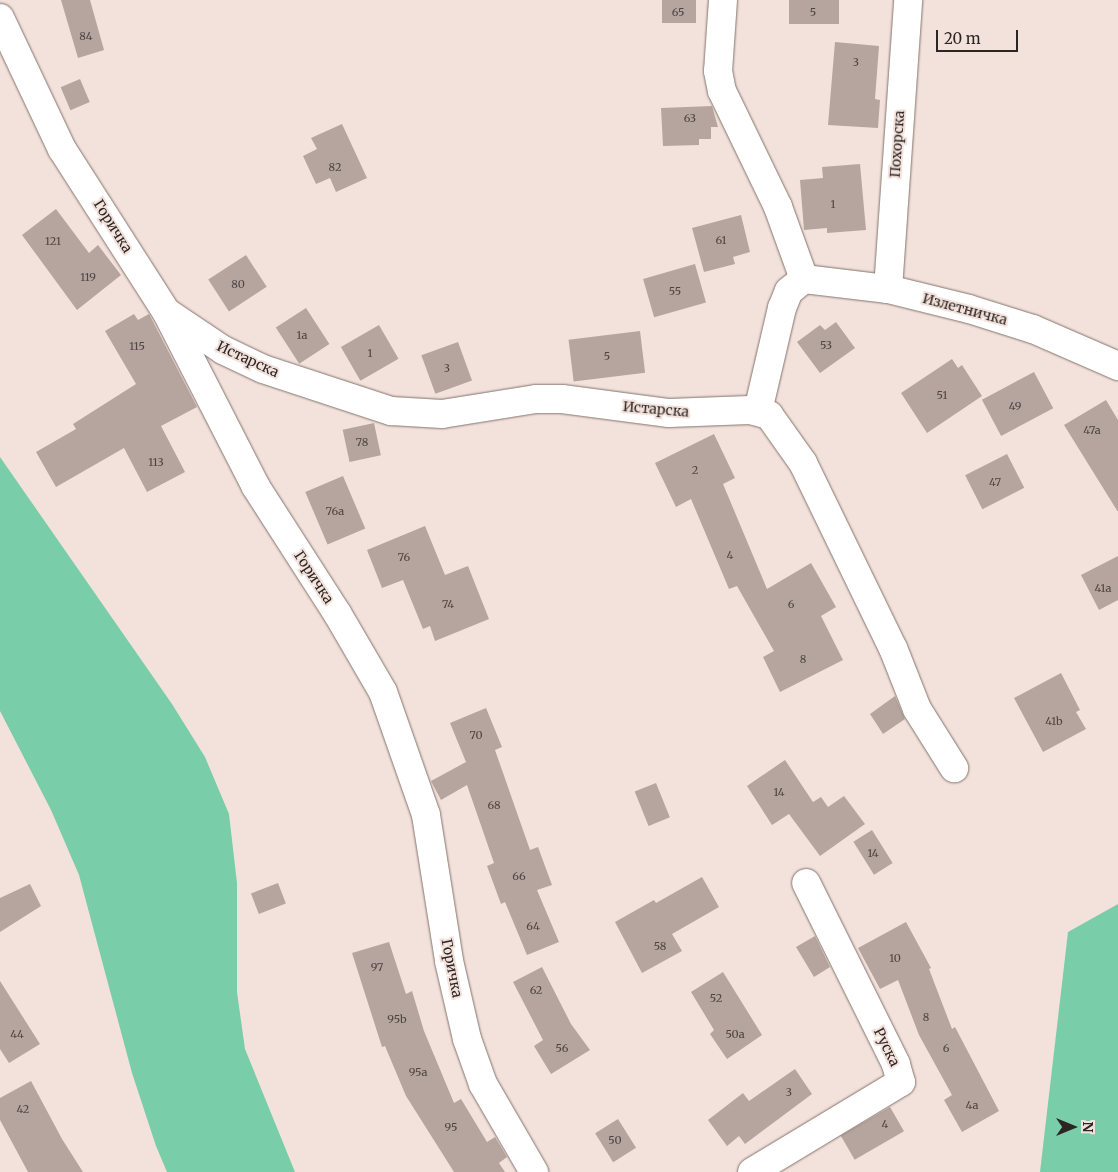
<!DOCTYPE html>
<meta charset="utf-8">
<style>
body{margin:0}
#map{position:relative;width:1118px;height:1172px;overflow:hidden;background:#f3e2db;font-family:Merriweather,serif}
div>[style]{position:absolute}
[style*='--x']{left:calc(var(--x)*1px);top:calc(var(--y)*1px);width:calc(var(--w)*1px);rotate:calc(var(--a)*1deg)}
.green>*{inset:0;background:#7acda9}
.building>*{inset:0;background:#b5a59e;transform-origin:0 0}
.roads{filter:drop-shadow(0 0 1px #83746e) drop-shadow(0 0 1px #83746e)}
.minor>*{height:28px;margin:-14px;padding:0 14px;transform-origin:14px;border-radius:14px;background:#fff}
span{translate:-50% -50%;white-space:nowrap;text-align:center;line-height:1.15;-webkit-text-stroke:4px #f3e2db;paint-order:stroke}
.number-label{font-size:11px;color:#4e4542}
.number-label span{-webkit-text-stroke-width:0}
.street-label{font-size:14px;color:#2b2523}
.north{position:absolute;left:1048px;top:1102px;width:50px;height:50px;-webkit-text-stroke:4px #f3e2db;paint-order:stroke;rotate:90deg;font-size:14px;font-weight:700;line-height:20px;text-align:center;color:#2b2523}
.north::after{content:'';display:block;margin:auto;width:18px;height:22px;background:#2b2523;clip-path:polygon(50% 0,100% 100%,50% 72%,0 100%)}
.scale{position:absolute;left:936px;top:30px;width:82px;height:22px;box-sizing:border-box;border:2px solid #2b2523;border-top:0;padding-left:6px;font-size:15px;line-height:18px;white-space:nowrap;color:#2b2523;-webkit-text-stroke:4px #f3e2db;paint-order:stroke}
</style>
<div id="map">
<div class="green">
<div style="clip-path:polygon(0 457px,172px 704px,205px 757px,229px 814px,237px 883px,237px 992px,245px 1049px,295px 1172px,167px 1172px,156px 1146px,132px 1073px,79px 875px,51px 810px,0 711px)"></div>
<div style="clip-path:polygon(1118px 904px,1118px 1172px,1040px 1172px,1068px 932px)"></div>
</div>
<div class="building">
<div style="clip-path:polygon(61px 0,90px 0,104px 50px,78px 58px)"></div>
<div style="left:662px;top:0;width:34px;height:23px"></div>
<div style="left:789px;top:0;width:50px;height:24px"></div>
<div style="clip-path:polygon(835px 42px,879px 46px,875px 99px,880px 100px,878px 128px,828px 125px)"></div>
<div style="left:80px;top:79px;width:25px;height:21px;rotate:67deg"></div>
<div style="clip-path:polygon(712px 106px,718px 127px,711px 127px,711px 139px,699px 139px,699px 145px,663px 146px,661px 108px)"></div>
<div style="clip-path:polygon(342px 124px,367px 178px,336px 192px,330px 178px,316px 184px,303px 156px,317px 149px,311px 138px)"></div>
<div style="clip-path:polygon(860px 164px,866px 230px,827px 233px,827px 228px,804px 230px,800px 180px,823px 178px,822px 167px)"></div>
<div style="clip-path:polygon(56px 209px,89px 253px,98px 245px,121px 275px,77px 310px,22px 235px)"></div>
<div style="clip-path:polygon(741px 215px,750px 252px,733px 257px,735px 264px,704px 272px,692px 228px)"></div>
<div style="left:246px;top:255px;width:38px;height:45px;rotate:57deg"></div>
<div style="left:695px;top:264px;width:40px;height:54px;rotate:74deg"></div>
<div style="left:306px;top:308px;width:43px;height:36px;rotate:57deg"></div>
<div style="clip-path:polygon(134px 314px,138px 320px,149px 314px,197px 407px,161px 426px,185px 472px,147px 492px,124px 448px,56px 487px,36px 452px,76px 429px,73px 424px,136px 384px,105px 331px)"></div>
<div style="clip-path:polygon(836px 322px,855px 348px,820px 373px,797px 342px,820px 325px,825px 330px)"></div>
<div style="left:379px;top:325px;width:39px;height:44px;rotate:60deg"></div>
<div style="left:640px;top:331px;width:42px;height:72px;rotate:83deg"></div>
<div style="left:458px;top:342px;width:41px;height:39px;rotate:70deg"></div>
<div style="clip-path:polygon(952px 359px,958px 368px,962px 365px,982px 396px,927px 433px,901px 393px)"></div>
<div style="left:1034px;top:372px;width:41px;height:59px;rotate:62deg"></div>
<div style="clip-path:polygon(1106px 400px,1118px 420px,1118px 512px,1064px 425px)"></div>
<div style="left:374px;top:423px;width:33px;height:32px;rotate:78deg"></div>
<div style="clip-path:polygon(714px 434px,735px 478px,723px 484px,767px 589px,811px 563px,836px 607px,821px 616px,843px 660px,780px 692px,763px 657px,774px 651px,737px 586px,729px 589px,691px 499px,676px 507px,655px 463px)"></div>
<div style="left:1007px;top:454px;width:38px;height:47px;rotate:63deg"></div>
<div style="left:343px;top:476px;width:57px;height:41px;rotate:67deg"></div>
<div style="clip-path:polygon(425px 526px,445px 575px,468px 566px,489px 619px,435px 641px,430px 626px,423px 629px,403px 580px,382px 588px,367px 550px)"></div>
<div style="clip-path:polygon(1118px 556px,1118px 600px,1099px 610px,1081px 575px)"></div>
<div style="clip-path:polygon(1061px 673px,1080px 710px,1076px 712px,1086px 729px,1043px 752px,1014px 698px)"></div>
<div style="clip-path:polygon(895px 696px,905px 719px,883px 734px,870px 714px)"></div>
<div style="clip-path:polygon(486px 708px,502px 747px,495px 750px,530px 850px,538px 847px,552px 885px,537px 890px,559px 942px,527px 955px,505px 902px,501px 904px,487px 866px,494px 863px,467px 785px,441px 800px,431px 781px,466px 762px,450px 723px)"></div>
<div style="clip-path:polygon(785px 760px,813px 802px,821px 797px,828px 807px,844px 796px,865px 824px,820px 856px,789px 814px,772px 825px,747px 786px)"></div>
<div style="left:656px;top:783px;width:37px;height:23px;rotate:68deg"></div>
<div style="left:872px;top:830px;width:39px;height:22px;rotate:58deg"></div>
<div style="clip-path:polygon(702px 877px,719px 907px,672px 934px,682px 951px,642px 973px,615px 922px,654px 900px,656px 903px)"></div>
<div style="left:278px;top:883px;width:22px;height:29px;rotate:69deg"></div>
<div style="clip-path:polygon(30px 884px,41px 906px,0 932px,0 898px)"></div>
<div style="clip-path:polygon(906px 922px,931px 968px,929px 969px,952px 1029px,955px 1027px,999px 1111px,962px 1132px,944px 1100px,952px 1095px,919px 1035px,898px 980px,880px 989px,858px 948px)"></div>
<div style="clip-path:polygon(815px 936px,830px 967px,814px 977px,796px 947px)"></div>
<div style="clip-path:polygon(389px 942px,406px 994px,412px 991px,424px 1031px,454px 1103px,461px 1099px,487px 1142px,495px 1137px,507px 1157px,499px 1163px,505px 1172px,454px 1172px,406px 1096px,385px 1046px,382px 1047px,352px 953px)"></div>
<div style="clip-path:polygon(542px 967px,571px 1024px,590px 1050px,551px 1074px,534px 1046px,543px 1040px,513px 982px)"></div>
<div style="clip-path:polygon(723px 972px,762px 1035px,727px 1059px,710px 1034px,714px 1030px,691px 992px)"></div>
<div style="clip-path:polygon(0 981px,40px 1044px,9px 1063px,0 1049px)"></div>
<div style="clip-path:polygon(795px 1069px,812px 1094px,745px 1144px,739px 1136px,727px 1146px,708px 1120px,743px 1093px,749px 1101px)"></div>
<div style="clip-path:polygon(31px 1081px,62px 1139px,83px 1172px,28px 1172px,0 1120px,0 1098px)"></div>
<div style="left:890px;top:1107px;width:28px;height:57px;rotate:60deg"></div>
<div style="left:618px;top:1119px;width:34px;height:27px;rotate:58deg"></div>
</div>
<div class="roads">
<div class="minor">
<div style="--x:723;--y:0;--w:71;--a:94"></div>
<div style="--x:718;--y:71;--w:20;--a:79"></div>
<div style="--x:722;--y:91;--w:129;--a:64.2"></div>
<div style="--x:778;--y:207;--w:77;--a:70.1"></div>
<div style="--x:0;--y:18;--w:145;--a:64.7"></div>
<div style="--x:62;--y:149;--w:195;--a:57.4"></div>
<div style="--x:167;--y:313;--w:195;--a:62.9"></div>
<div style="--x:256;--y:487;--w:150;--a:57.3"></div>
<div style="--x:337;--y:613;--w:91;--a:59.8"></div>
<div style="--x:383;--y:692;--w:130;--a:70.7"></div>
<div style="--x:426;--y:815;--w:148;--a:81"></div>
<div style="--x:449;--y:961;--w:80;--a:77"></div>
<div style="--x:467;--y:1039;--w:48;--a:70.4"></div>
<div style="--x:483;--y:1084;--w:102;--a:59.9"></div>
<div style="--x:888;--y:289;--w:290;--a:-86"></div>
<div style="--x:168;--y:313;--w:66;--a:33.9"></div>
<div style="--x:223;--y:350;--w:44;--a:25.4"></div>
<div style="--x:263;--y:369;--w:135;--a:18.2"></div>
<div style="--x:391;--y:411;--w:51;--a:3.4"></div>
<div style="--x:442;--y:414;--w:95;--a:-9.1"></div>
<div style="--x:536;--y:399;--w:26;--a:0"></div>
<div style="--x:562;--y:399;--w:108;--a:7.5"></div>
<div style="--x:669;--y:413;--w:81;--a:-2.1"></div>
<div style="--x:750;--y:410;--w:20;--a:15"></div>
<div style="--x:769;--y:415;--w:59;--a:54.7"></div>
<div style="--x:803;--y:463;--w:206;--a:64.1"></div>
<div style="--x:893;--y:648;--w:66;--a:68.5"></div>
<div style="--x:917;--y:709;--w:70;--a:57.9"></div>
<div style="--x:758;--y:411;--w:106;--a:-76.9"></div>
<div style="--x:782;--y:308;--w:18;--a:-68"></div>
<div style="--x:789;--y:291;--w:19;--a:-39"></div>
<div style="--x:804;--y:279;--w:85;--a:6.8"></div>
<div style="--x:888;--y:289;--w:83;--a:13.9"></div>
<div style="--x:969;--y:309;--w:67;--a:17.4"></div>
<div style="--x:1033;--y:329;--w:93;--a:23.5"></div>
<div style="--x:752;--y:1172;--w:174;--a:-31.1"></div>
<div style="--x:901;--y:1082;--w:19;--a:-106"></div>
<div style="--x:896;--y:1064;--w:202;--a:-116.4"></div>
</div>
</div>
<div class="number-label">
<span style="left:678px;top:12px">65</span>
<span style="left:813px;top:12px">5</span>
<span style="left:86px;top:36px">84</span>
<span style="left:856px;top:62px">3</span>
<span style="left:690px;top:118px">63</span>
<span style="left:335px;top:167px">82</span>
<span style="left:833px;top:204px">1</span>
<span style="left:721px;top:240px">61</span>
<span style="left:53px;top:241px">121</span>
<span style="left:88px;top:277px">119</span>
<span style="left:238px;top:284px">80</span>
<span style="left:675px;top:291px">55</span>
<span style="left:302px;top:335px">1a</span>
<span style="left:826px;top:345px">53</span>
<span style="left:137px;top:346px">115</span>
<span style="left:370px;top:353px">1</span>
<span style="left:607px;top:356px">5</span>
<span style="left:447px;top:368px">3</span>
<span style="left:942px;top:395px">51</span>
<span style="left:1015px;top:406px">49</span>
<span style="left:1092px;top:430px">47a</span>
<span style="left:362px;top:442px">78</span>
<span style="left:156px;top:462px">113</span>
<span style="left:695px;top:470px">2</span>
<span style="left:995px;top:482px">47</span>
<span style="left:335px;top:511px">76a</span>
<span style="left:730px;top:555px">4</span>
<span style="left:404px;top:557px">76</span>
<span style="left:1103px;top:588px">41a</span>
<span style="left:448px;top:604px">74</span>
<span style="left:791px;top:604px">6</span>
<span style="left:803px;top:659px">8</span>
<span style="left:1054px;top:721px">41b</span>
<span style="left:476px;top:735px">70</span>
<span style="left:779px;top:792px">14</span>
<span style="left:494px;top:805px">68</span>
<span style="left:873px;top:853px">14</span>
<span style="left:519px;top:876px">66</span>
<span style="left:533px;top:926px">64</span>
<span style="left:660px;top:946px">58</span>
<span style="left:895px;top:958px">10</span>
<span style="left:377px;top:967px">97</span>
<span style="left:536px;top:990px">62</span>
<span style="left:716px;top:998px">52</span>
<span style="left:926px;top:1017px">8</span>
<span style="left:397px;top:1019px">95b</span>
<span style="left:17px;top:1034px">44</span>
<span style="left:735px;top:1034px">50a</span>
<span style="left:562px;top:1048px">56</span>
<span style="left:946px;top:1048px">6</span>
<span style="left:418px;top:1072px">95a</span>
<span style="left:789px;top:1092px">3</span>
<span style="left:972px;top:1105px">4a</span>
<span style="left:23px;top:1109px">42</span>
<span style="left:885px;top:1124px">4</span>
<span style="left:451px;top:1127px">95</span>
<span style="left:615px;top:1140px">50</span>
</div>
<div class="street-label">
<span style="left:897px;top:144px;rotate:-86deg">Похорска</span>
<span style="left:113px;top:226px;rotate:58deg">Горичка</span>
<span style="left:965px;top:309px;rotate:15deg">Излетничка</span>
<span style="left:248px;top:359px;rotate:25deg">Истарска</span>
<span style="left:656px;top:409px;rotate:5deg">Истарска</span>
<span style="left:314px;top:577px;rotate:57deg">Горичка</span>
<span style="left:452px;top:968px;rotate:79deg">Горичка</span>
<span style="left:887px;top:1047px;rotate:64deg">Руска</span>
</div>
<div class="north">N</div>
<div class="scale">20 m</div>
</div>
